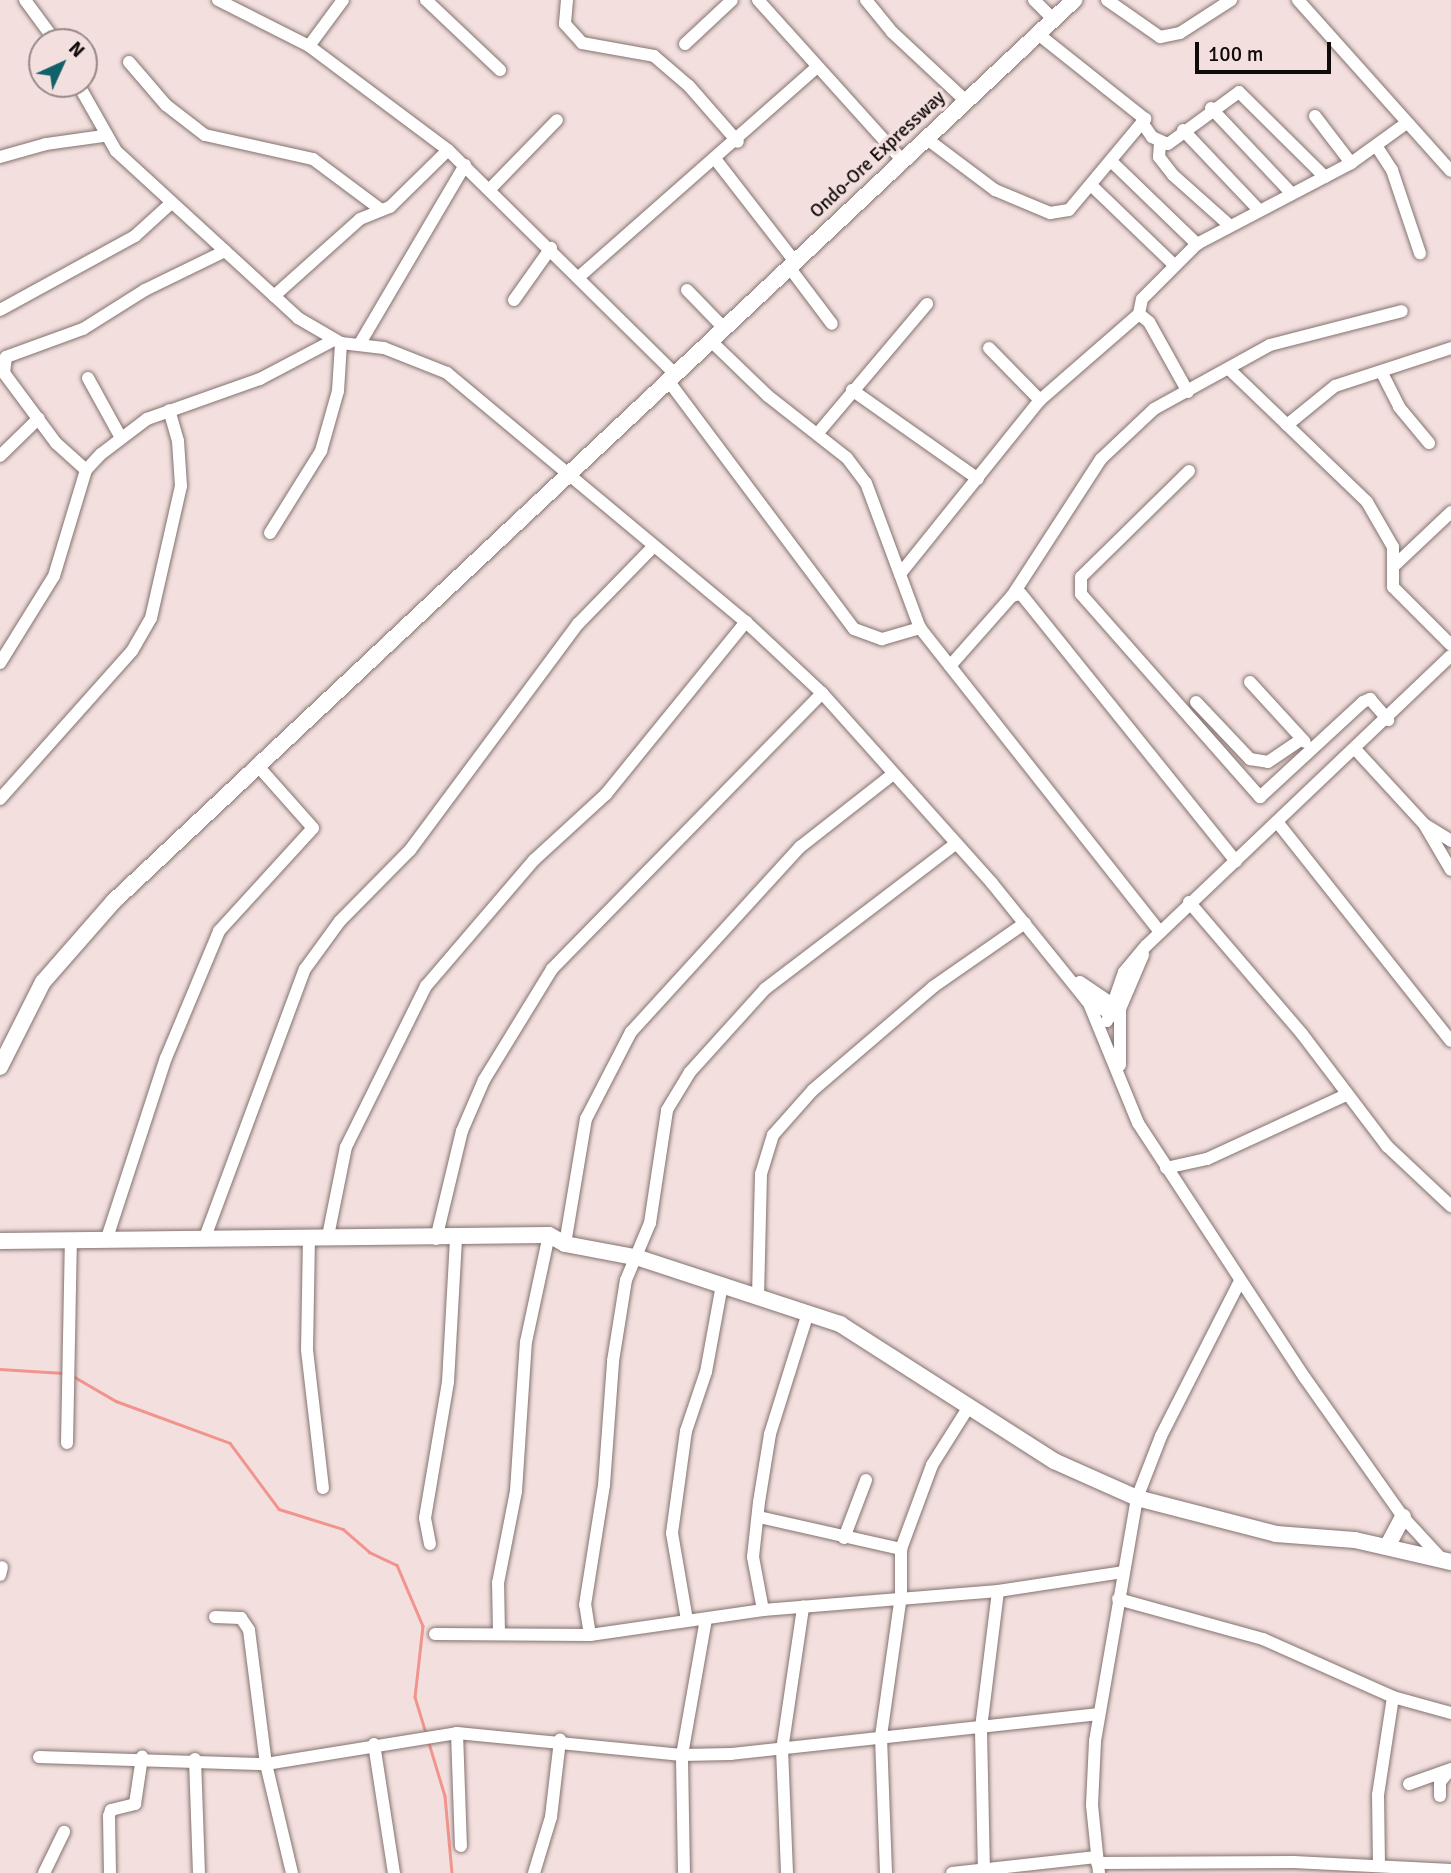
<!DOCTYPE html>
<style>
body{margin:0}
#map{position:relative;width:1451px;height:1873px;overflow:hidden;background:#f3e0de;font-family:Signika,sans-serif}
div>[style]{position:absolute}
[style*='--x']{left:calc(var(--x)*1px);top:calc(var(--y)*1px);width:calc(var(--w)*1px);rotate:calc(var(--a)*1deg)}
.stream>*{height:2.5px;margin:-1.25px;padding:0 1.25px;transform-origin:1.25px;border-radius:1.25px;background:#f0948d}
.roads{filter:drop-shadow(0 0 2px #837270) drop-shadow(0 0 2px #837270)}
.minor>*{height:12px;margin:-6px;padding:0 6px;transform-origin:6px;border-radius:6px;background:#fff}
.major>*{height:16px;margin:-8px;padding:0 8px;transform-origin:8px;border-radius:8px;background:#fff}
span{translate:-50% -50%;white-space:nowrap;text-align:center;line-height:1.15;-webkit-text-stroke:7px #f3e0de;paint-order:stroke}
.street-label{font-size:19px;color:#100a09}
.north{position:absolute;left:28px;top:28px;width:70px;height:70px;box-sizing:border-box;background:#f3e0de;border:2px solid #988a89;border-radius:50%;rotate:45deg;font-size:19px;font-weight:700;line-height:28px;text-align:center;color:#100a09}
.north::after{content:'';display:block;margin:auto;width:24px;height:32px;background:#116169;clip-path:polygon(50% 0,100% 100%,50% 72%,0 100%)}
.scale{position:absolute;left:1195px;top:42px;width:136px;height:32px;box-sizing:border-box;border:4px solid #100a09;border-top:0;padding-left:9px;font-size:21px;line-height:24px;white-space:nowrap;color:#100a09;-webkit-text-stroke:5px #f3e0de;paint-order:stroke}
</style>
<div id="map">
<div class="stream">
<div style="--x:0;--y:1369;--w:63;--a:3.6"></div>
<div style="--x:73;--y:1376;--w:50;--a:30.2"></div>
<div style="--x:116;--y:1401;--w:121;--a:20.2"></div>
<div style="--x:230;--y:1443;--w:82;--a:53.4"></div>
<div style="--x:279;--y:1509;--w:67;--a:17.4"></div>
<div style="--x:343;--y:1529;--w:35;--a:41"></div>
<div style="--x:369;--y:1552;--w:31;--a:25"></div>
<div style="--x:397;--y:1565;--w:66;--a:66.9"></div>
<div style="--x:423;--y:1626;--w:71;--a:96.4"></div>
<div style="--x:415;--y:1697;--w:38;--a:73"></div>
<div style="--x:429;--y:1743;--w:55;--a:73.2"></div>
<div style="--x:445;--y:1796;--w:77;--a:84.8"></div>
</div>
<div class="roads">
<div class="minor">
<div style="--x:25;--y:0;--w:52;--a:53.6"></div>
<div style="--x:218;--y:0;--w:102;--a:26.8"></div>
<div style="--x:309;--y:46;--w:174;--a:36.8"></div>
<div style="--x:448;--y:150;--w:320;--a:44.6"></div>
<div style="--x:426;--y:0;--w:102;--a:43.4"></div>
<div style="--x:567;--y:0;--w:24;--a:95"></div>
<div style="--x:565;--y:24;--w:25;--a:48"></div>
<div style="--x:582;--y:43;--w:73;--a:10.2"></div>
<div style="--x:654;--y:56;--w:46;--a:40.6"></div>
<div style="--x:689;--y:86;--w:74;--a:48.8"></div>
<div style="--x:758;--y:0;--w:217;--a:48"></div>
<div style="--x:866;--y:0;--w:41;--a:50.9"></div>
<div style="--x:892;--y:32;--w:103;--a:43"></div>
<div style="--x:1034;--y:0;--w:27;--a:45"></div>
<div style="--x:1107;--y:0;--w:65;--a:34.9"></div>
<div style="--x:1160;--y:37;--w:20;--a:-11"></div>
<div style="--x:1180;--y:33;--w:61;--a:-32.9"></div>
<div style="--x:1298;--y:0;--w:229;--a:48.2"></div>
<div style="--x:685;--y:44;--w:64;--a:-43.1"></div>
<div style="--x:309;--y:46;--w:57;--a:-53.5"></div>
<div style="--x:129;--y:62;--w:57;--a:49.3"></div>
<div style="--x:166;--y:105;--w:49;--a:37.6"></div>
<div style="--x:205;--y:135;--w:111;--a:12.5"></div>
<div style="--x:313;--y:159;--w:84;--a:36.7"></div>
<div style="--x:78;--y:84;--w:77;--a:60.4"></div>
<div style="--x:116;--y:151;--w:247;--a:42.5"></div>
<div style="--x:298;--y:318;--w:50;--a:30.2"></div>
<div style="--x:341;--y:343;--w:43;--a:6.6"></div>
<div style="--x:384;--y:348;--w:68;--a:21.6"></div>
<div style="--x:447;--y:373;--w:389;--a:39.8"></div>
<div style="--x:746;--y:622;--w:104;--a:43.1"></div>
<div style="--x:822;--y:693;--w:254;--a:48.2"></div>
<div style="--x:991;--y:882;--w:153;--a:51.1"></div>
<div style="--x:1087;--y:1001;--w:36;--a:28"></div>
<div style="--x:1211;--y:108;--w:117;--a:46.7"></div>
<div style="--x:1315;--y:116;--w:59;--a:52.5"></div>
<div style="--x:1143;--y:124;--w:16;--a:55"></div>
<div style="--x:1152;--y:137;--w:17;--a:24"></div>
<div style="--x:1168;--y:144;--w:88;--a:-36.2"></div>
<div style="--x:1239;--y:92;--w:121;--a:44.7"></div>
<div style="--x:1183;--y:130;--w:108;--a:46.5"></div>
<div style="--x:927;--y:139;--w:85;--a:36.9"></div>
<div style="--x:995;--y:190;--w:60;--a:22.7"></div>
<div style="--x:1050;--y:213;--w:19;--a:-9"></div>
<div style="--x:1069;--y:210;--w:119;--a:-50.1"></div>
<div style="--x:1145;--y:119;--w:137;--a:-141.5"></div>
<div style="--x:1160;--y:143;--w:14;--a:94"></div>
<div style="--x:1159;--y:157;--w:23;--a:52"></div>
<div style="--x:1173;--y:175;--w:74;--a:41.7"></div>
<div style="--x:1377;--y:147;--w:27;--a:57"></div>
<div style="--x:1392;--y:170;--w:88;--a:71.4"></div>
<div style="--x:0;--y:157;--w:48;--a:-15.8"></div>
<div style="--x:46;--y:144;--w:59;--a:-7.9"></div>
<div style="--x:716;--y:160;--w:129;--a:52.2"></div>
<div style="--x:1111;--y:161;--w:120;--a:44"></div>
<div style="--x:1091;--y:185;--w:115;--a:43.9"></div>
<div style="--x:490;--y:189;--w:96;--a:-45.8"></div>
<div style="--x:789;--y:267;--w:71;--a:53"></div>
<div style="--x:580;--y:276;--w:316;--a:-41.4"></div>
<div style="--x:687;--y:290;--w:53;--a:45.8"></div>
<div style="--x:274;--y:296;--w:115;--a:-41.8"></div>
<div style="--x:360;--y:219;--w:32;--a:-22"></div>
<div style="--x:390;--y:207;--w:81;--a:-44.5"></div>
<div style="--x:514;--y:300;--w:64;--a:-54.6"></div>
<div style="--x:0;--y:310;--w:154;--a:-28.7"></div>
<div style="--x:135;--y:236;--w:47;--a:-42.4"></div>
<div style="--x:1139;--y:314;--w:15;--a:-79"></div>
<div style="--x:1142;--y:299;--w:78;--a:-45"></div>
<div style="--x:1197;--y:244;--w:174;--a:-27.7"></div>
<div style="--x:1351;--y:163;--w:67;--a:-35.8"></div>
<div style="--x:1139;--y:314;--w:13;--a:39"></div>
<div style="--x:1149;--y:322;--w:80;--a:60.9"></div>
<div style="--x:712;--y:342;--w:78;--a:44"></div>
<div style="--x:768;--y:396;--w:100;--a:38.1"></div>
<div style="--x:847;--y:458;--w:31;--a:53"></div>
<div style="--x:866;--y:483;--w:155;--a:69.6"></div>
<div style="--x:920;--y:628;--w:387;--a:51.7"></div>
<div style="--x:359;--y:345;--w:209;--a:-59.5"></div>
<div style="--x:989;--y:348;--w:73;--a:45.6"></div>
<div style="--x:1230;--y:370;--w:190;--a:43.9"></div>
<div style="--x:1367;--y:502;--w:52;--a:60"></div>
<div style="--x:1393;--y:547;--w:40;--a:90"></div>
<div style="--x:1393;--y:587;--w:82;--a:45"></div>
<div style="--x:1382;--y:373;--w:38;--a:63"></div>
<div style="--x:1399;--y:407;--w:47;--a:50.2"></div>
<div style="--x:88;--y:378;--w:66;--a:61.1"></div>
<div style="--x:670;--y:383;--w:307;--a:53.2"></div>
<div style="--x:854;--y:629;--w:30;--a:20"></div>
<div style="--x:882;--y:639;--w:40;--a:-16"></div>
<div style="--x:852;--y:390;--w:154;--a:35.2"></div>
<div style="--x:1287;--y:425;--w:62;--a:-39.1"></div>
<div style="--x:1335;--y:386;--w:122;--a:-18.1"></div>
<div style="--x:818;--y:433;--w:169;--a:-49.8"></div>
<div style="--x:0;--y:456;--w:54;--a:-44.3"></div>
<div style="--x:86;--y:470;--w:40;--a:-138"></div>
<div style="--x:56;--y:443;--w:87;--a:-126.6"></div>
<div style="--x:4;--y:373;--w:16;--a:-83"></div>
<div style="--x:6;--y:357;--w:82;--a:-20"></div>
<div style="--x:83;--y:329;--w:73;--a:-32.2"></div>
<div style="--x:145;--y:290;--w:89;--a:-26"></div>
<div style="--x:1189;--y:471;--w:151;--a:135.5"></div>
<div style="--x:1081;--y:577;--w:17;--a:90"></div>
<div style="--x:1081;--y:594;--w:271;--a:48.6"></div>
<div style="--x:1260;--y:797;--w:140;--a:-42.7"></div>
<div style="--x:1363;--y:702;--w:8;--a:-23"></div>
<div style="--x:1370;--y:699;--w:28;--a:49"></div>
<div style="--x:270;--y:533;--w:97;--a:-58.1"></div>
<div style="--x:321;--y:451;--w:62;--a:-74.2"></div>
<div style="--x:338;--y:391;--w:48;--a:-86.4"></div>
<div style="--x:1395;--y:565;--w:77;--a:-43.4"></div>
<div style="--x:900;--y:574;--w:223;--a:-51.2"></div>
<div style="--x:1040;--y:400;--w:131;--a:-41"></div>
<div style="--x:1012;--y:596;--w:163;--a:-57"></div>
<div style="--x:1101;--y:459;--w:73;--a:-43.3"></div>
<div style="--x:1154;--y:409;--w:132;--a:-28.9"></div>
<div style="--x:1270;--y:345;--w:136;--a:-14.4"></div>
<div style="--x:0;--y:663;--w:102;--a:-58.2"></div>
<div style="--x:54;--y:576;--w:111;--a:-73.2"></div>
<div style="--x:86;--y:470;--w:22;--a:-47"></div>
<div style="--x:101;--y:454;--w:58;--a:-37.3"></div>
<div style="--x:147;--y:419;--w:120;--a:-19.5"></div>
<div style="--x:260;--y:379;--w:84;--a:-27.8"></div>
<div style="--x:950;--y:666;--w:94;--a:-48.5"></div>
<div style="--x:1012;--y:596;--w:9;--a:-13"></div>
<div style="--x:1021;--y:594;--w:343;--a:51.2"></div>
<div style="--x:1250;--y:682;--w:81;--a:47.5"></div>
<div style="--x:1196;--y:702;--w:79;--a:46.5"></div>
<div style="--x:1250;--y:759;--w:18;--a:9"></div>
<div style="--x:1268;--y:762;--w:41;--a:-34.1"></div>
<div style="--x:1356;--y:750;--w:100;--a:47.4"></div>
<div style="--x:1424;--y:824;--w:32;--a:32"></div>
<div style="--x:0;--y:799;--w:198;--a:-48.3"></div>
<div style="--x:132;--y:651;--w:38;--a:-60"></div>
<div style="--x:151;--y:618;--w:135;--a:-77.2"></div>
<div style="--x:181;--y:486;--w:45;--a:-93.8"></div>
<div style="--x:178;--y:441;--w:32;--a:-106"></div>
<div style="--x:1278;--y:823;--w:278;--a:51.6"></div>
<div style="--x:1424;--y:824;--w:53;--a:59.6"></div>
<div style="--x:1189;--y:902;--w:174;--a:49.4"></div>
<div style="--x:1302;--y:1034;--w:141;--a:52.8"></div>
<div style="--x:1387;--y:1146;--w:88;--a:43.2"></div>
<div style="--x:1080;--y:982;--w:45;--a:34"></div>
<div style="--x:1088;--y:1001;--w:132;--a:67.7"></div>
<div style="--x:1138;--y:1123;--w:305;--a:56.8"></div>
<div style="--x:1305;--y:1378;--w:170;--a:54.8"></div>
<div style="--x:1403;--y:1517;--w:53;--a:47.3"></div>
<div style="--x:1107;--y:1021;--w:52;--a:-70.9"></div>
<div style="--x:1124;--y:972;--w:35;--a:-50"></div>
<div style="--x:1147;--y:945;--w:419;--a:-43.6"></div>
<div style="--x:1120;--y:1065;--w:56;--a:-90"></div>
<div style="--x:1120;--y:1009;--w:59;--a:-66.9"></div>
<div style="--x:1166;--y:1168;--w:42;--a:-12.4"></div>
<div style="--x:1207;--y:1159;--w:153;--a:-24.7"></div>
<div style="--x:309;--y:1236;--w:114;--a:91"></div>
<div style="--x:307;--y:1350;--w:139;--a:83.4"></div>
<div style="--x:328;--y:1236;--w:91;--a:-78.6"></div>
<div style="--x:346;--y:1147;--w:180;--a:-63.6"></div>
<div style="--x:426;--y:986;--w:166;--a:-49.4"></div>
<div style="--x:534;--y:860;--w:98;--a:-42.5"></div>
<div style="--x:606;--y:794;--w:222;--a:-50.9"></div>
<div style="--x:107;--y:1238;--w:189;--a:-71.9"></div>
<div style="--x:166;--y:1058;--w:138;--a:-67.3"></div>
<div style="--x:219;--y:931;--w:139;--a:-47.6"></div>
<div style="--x:313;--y:828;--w:83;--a:-131.6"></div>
<div style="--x:436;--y:1239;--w:111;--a:-76.5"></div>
<div style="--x:462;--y:1131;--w:56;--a:-66.7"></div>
<div style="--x:484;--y:1080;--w:130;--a:-58.5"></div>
<div style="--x:552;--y:969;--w:386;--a:-45.6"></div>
<div style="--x:204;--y:1240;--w:289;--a:-69.6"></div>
<div style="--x:305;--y:969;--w:59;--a:-53.9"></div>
<div style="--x:340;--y:921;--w:100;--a:-45.4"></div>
<div style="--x:410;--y:850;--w:282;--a:-53.4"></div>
<div style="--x:578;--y:624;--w:106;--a:-45.8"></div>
<div style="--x:565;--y:1244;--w:127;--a:-80.5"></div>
<div style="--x:586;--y:1119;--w:98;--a:-62.7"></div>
<div style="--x:631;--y:1032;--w:251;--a:-47.6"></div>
<div style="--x:800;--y:847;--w:118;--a:-38.1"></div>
<div style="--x:758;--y:1297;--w:123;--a:-88.6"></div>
<div style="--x:761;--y:1174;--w:41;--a:-72.9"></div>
<div style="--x:773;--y:1135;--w:60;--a:-48.4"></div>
<div style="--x:813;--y:1090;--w:158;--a:-40.6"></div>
<div style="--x:933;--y:987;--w:112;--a:-34.8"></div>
<div style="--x:67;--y:1443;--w:204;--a:-88.9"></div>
<div style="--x:759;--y:1517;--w:146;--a:12.7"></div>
<div style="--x:844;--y:1538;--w:62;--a:-69.2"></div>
<div style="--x:430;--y:1544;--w:26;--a:-101"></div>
<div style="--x:425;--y:1518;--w:138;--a:-80.4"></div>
<div style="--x:448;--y:1382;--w:143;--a:-86.8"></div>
<div style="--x:0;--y:1575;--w:8;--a:-76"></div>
<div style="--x:1118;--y:1599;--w:150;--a:15.4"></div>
<div style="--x:1263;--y:1639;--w:142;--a:24"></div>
<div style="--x:1393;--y:1697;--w:60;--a:15.4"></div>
<div style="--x:763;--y:1610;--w:54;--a:-100.7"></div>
<div style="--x:753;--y:1557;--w:55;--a:-83.8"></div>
<div style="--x:759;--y:1502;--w:69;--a:-80.8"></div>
<div style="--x:770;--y:1434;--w:127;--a:-72.6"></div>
<div style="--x:215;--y:1617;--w:26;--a:2"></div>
<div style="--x:241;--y:1618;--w:14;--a:56"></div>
<div style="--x:249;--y:1630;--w:135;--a:82.8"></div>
<div style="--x:266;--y:1764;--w:112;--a:76.6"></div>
<div style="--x:687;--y:1620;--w:88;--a:-99.8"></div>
<div style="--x:672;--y:1533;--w:103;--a:-82.2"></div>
<div style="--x:686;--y:1431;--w:62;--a:-71.3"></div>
<div style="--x:706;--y:1372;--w:88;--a:-79.6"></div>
<div style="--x:499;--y:1633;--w:50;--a:-91.1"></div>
<div style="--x:498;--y:1583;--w:94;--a:-78.9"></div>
<div style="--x:516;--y:1491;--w:149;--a:-86.2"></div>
<div style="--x:526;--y:1342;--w:109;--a:-77.9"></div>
<div style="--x:435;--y:1634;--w:155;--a:0.4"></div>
<div style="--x:590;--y:1635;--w:175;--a:-8.2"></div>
<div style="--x:763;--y:1610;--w:236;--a:-4.6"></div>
<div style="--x:998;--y:1591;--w:126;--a:-8.6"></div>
<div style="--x:590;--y:1635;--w:30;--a:-99"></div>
<div style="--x:585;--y:1605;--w:121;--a:-81"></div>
<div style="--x:604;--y:1485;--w:124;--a:-85.8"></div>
<div style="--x:613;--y:1361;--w:82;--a:-80.9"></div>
<div style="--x:626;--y:1280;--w:62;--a:-67.2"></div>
<div style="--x:650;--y:1223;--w:114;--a:-81.4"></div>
<div style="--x:667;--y:1110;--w:44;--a:-58.8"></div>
<div style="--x:690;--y:1072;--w:112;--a:-47.9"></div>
<div style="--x:765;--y:989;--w:239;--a:-37.3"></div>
<div style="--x:457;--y:1733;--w:113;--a:88"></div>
<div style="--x:374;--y:1744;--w:131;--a:81.2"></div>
<div style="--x:39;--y:1757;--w:227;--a:1.8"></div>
<div style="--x:266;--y:1764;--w:193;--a:-9.2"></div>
<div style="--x:457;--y:1733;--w:226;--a:5.6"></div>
<div style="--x:682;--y:1755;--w:49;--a:-1.2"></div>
<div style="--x:731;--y:1754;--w:369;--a:-6.2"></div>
<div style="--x:195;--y:1759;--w:114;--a:88"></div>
<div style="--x:1409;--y:1784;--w:45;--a:-19.7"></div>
<div style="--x:1440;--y:1796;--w:14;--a:-90"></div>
<div style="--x:1440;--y:1782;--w:16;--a:-50"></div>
<div style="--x:1097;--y:1863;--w:197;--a:-0.3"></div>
<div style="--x:1294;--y:1862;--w:157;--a:2.9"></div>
<div style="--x:1379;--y:1866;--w:71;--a:-90.8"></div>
<div style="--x:1378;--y:1795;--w:99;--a:-81.3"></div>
<div style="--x:44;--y:1873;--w:46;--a:-64"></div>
<div style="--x:110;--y:1873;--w:57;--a:-91"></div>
<div style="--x:109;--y:1816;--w:6;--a:-72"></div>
<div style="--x:111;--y:1810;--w:25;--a:-14"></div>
<div style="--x:135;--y:1804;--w:48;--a:-81.5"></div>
<div style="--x:534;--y:1873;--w:59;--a:-73.1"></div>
<div style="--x:551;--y:1817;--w:78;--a:-83.3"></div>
<div style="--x:684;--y:1873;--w:118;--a:-91"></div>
<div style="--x:682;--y:1755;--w:138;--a:-80"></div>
<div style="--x:787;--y:1873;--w:123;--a:-92.3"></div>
<div style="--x:782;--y:1750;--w:145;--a:-81.6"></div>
<div style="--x:886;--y:1873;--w:137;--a:-92.1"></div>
<div style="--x:881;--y:1736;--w:141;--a:-81.9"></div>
<div style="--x:901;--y:1596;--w:47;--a:-90"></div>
<div style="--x:901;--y:1549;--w:90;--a:-69.7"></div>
<div style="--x:932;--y:1465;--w:67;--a:-57.7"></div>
<div style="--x:952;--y:1873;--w:145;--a:-6.3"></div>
<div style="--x:984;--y:1873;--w:145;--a:-91.2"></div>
<div style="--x:981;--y:1728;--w:138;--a:-82.9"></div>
<div style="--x:1099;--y:1873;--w:68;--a:-95.9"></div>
<div style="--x:1092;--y:1805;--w:64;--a:-87.3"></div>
<div style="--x:1095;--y:1741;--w:247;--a:-80.2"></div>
<div style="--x:1137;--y:1498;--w:66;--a:-68.8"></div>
<div style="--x:1161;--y:1436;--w:174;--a:-63"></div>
</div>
<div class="major">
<div style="--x:0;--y:1067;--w:95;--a:-63.2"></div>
<div style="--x:43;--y:982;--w:108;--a:-48.8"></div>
<div style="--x:114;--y:901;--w:1317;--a:-43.18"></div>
<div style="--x:0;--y:1241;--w:549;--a:-0.63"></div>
<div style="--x:549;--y:1235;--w:18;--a:29"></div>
<div style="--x:565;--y:1244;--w:75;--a:10.7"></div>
<div style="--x:639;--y:1258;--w:212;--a:18.2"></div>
<div style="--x:840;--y:1324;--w:254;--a:32.6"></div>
<div style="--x:1054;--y:1461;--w:91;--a:24"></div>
<div style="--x:1137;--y:1498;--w:144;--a:14.5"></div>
<div style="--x:1276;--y:1534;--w:79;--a:4.3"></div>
<div style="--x:1355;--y:1540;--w:98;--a:12.9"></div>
<div style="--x:1388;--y:1545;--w:32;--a:-62"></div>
</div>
</div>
<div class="street-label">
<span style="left:878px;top:155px;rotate:-43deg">Ondo-Ore Expressway</span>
</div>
<div class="north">N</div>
<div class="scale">100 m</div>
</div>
